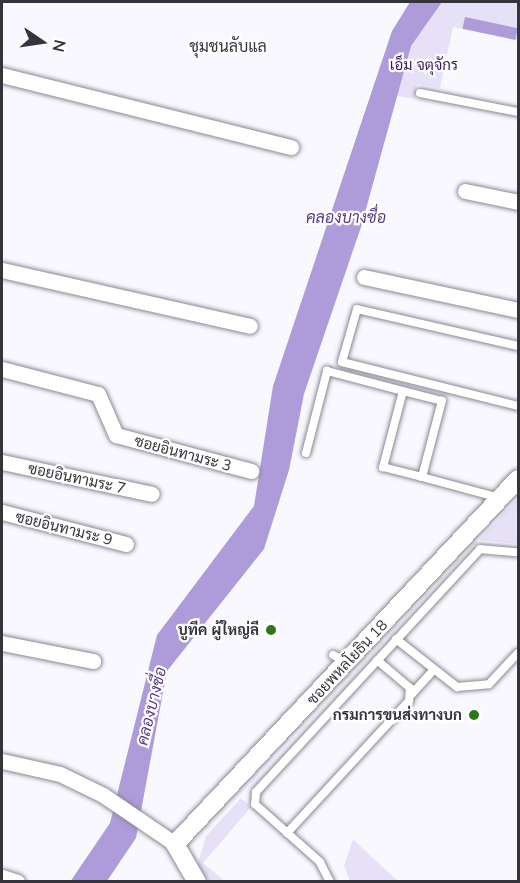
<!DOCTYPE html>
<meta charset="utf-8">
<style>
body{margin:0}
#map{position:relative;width:520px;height:883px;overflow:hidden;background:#f9f8fe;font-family:Mulish,Sarabun,sans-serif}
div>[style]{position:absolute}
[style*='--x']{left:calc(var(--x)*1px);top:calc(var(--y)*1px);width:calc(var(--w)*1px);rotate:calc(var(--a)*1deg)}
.green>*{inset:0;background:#e7e1f8}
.water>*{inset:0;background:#ae9cda;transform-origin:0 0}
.roads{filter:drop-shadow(0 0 2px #8b8796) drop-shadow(0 0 2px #8b8796)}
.service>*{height:8px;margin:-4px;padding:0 4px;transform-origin:4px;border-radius:4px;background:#fff}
.minor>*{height:15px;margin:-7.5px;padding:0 7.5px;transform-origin:7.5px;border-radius:7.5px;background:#fff}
.tertiary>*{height:18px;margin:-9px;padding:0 9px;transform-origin:9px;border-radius:9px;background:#fff}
.dots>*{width:16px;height:16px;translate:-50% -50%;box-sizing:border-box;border:3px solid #fff;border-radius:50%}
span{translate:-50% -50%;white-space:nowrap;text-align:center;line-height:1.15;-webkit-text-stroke:4.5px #fff;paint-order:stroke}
.park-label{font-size:15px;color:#381b63}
.street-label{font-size:15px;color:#35343a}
.poi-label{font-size:15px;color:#35343a;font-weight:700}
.right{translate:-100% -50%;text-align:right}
.neighbourhood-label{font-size:16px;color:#35343a}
.water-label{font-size:16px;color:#553b86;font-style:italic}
.frame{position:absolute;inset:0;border:3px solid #35343a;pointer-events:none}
.north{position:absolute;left:12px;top:12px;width:60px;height:60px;-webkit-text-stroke:4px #fff;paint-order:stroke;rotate:103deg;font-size:16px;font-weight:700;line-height:24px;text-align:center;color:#35343a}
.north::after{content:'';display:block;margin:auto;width:21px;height:27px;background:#35343a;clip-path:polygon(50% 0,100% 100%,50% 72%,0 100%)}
</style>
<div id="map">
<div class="green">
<div style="clip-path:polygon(438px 2px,518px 2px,518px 40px,453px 27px,440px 88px,417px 84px,415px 99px,392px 95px,413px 39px)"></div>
<div style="clip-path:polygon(518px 498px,518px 544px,479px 540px)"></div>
<div style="clip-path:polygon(241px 798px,251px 807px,203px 863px,225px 881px,209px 881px,197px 867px,206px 836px)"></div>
<div style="clip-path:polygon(353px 839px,361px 847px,398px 881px,350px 881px,344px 866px)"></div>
</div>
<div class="water">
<div style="clip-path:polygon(410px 2px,442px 2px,411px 46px,361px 227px,304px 394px,289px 470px,264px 549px,167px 671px,136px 838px,107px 881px,70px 882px,110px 823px,157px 635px,254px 506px,273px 386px,392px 31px)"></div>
<div style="left:465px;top:17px;width:54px;height:12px;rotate:12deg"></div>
</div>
<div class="roads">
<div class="service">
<div style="--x:420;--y:93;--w:100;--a:11"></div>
<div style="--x:518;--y:346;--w:165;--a:-167.1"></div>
<div style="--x:357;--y:309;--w:55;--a:105.8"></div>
<div style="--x:342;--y:362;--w:181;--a:14"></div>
<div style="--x:306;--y:453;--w:85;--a:-75.6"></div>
<div style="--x:327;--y:371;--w:79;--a:14.7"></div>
<div style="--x:422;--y:477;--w:79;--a:-75.3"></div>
<div style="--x:442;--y:401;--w:40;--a:-165.6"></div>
<div style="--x:403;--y:391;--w:79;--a:104.7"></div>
<div style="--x:383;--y:467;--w:40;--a:14.4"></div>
<div style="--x:422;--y:477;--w:81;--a:15.1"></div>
<div style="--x:396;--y:639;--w:78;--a:38.2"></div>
<div style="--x:457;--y:687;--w:32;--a:-5"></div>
<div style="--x:489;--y:684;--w:42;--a:-46.9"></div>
<div style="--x:333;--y:655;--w:14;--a:25"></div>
<div style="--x:411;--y:695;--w:31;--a:-48"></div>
<div style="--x:287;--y:833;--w:180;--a:-47.3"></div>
<div style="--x:409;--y:701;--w:13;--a:-86"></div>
<div style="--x:410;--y:688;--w:43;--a:-139.7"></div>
<div style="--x:330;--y:882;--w:22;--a:-117"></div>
<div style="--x:320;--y:862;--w:87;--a:-138.3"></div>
<div style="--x:255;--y:804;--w:12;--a:-85"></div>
<div style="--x:256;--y:792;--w:330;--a:-47.3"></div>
<div style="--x:480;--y:549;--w:38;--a:5"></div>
</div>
<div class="minor">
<div style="--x:2;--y:75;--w:298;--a:14"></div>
<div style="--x:465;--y:191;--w:54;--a:11.7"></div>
<div style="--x:2;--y:270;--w:254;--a:12.7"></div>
<div style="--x:364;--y:277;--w:157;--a:12.1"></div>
<div style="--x:2;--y:369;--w:99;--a:14.6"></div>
<div style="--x:98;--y:394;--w:45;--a:66.3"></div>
<div style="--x:116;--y:435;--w:140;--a:14.9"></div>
<div style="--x:2;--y:462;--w:153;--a:12"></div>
<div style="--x:2;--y:512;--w:128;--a:14.5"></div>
<div style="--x:2;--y:643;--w:93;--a:11.2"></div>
<div style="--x:2;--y:761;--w:59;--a:12.6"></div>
<div style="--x:60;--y:774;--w:48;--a:26"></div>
<div style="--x:103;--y:795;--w:87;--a:34.2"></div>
<div style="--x:2;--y:877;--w:16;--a:18"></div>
</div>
<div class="tertiary">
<div style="--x:197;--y:882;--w:44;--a:-120.1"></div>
<div style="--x:175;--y:844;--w:501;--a:-46.78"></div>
</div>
</div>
<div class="dots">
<div style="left:271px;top:630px;background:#2f7618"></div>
<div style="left:474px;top:715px;background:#2f7618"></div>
</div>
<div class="park-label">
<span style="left:424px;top:65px">เอ็ม จตุจักร</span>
</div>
<div class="street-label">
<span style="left:183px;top:453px;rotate:15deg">ซอยอินทามระ 3</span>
<span style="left:77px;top:478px;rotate:12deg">ซอยอินทามระ 7</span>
<span style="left:64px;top:528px;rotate:14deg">ซอยอินทามระ 9</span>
<span style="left:347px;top:662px;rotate:-47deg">ซอยพหลโยธิน 18</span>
</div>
<div class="poi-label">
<span class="right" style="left:259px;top:630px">บูทีค ผู้ใหญ่ลี</span>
<span class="right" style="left:462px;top:715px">กรมการขนส่งทางบก</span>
</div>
<div class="neighbourhood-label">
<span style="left:228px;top:46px">ชุมชนลับแล</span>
</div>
<div class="water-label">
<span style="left:346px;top:217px">คลองบางซื่อ</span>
<span style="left:151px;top:706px;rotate:-76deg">คลองบางซื่อ</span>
</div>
<div class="frame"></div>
<div class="north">N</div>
</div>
